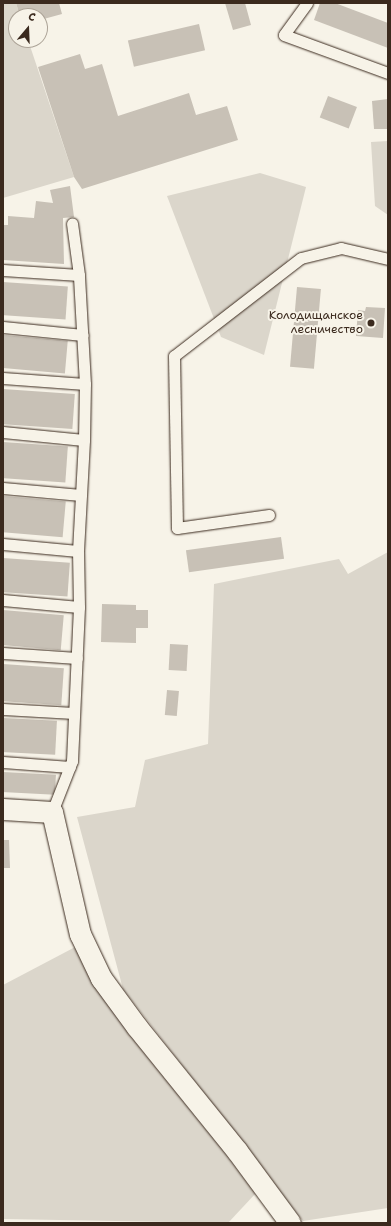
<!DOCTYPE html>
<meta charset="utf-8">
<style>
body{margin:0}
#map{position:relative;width:391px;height:1226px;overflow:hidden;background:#f7f3e8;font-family:"Shantell Sans",sans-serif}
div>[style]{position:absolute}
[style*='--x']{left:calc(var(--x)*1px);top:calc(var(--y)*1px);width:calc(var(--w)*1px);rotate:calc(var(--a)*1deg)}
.green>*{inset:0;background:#dbd6cb}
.building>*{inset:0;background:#c8c1b6;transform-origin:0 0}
.roads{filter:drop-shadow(0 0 1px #3b2a1e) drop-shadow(0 0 1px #3b2a1e)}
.service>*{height:11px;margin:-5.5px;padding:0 5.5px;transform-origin:5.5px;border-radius:5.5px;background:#f7f3e8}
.minor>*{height:21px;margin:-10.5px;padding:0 10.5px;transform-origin:10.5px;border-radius:10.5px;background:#f7f3e8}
.dots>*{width:11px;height:11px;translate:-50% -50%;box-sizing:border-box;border:2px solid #f7f3e8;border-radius:50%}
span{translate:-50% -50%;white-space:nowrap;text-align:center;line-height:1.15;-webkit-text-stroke:4px #f7f3e8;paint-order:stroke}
.poi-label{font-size:12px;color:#3b2a1e}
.right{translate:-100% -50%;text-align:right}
.frame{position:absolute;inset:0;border:4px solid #3b2a1e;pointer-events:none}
.north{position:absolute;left:8px;top:8px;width:40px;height:40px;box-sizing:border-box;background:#f7f3e8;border:1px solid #aca397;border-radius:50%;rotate:19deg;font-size:11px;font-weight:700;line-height:16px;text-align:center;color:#3b2a1e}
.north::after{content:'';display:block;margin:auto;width:14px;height:18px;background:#3b2a1e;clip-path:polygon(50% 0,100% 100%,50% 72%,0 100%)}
</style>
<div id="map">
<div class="green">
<div style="clip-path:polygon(3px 3px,16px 3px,20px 16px,16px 16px,16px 40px,28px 40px,74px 177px,3px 198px)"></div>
<div style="clip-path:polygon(388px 141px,388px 215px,375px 206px,371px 142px)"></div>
<div style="clip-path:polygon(260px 173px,306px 187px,264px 355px,221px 337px,167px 196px)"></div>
<div style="clip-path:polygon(388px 552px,388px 1208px,303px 1221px,123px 989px,77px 817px,135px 807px,145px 760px,208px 744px,214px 584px,339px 559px,348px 574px)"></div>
<div style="clip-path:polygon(79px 945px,257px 1192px,228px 1223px,3px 1219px,3px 985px)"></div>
</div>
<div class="building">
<div style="clip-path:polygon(16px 3px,59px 3px,62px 14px,40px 20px,40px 16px,20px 16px)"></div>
<div style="clip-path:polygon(225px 3px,245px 3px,251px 25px,233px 30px)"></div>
<div style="clip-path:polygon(320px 3px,335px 3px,388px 23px,388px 48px,314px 20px)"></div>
<div style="left:199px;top:24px;width:27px;height:73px;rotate:77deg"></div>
<div style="clip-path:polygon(80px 54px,85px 69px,102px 64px,118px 116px,189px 93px,196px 115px,227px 106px,238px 140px,82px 189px,74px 177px,38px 67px)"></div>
<div style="left:328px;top:96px;width:31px;height:23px;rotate:21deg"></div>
<div style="clip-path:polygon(388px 99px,388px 129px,374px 129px,372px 101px)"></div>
<div style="clip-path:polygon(70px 186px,74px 217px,63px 218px,64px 264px,3px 260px,3px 225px,8px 225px,8px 216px,34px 218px,36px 201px,53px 203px,50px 190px)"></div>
<div style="left:3px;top:282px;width:65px;height:33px;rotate:4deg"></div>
<div style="left:297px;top:287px;width:24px;height:80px;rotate:5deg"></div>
<div style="clip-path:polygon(366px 307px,385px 308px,383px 338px,356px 336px,358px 310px,365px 311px)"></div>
<div style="left:3px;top:335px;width:65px;height:33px;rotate:5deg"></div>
<div style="left:3px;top:389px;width:72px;height:35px;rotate:4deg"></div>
<div style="left:3px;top:442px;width:65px;height:36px;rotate:4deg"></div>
<div style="left:3px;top:496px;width:63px;height:36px;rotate:5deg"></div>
<div style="left:281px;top:537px;width:22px;height:96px;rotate:82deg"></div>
<div style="left:3px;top:558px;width:67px;height:34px;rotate:4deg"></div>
<div style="clip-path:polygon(102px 604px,136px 605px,136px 610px,148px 610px,148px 628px,136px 628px,136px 643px,101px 642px)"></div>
<div style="left:3px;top:610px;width:61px;height:35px;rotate:5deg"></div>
<div style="left:170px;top:644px;width:18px;height:26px;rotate:3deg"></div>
<div style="left:3px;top:664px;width:61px;height:37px;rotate:4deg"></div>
<div style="left:167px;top:690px;width:12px;height:25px;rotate:5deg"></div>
<div style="left:3px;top:718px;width:54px;height:34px;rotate:3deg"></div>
<div style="left:3px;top:772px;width:53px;height:20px;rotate:3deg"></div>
<div style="clip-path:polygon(3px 840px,9px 840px,10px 868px,3px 868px)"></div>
</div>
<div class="roads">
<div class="service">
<div style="--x:307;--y:3;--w:39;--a:126"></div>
<div style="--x:284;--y:35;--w:111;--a:20.1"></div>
<div style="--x:3;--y:270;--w:76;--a:3.8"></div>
<div style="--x:3;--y:327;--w:80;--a:5.7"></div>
<div style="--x:3;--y:378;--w:82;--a:4.2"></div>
<div style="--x:3;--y:432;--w:81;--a:5.6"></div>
<div style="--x:3;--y:488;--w:78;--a:5.1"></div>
<div style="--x:269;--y:515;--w:93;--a:172"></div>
<div style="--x:177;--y:528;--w:172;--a:-91"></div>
<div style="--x:174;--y:356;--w:160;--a:-37.7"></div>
<div style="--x:301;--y:258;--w:41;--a:-14"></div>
<div style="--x:341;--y:248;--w:48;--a:13.2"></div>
<div style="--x:3;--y:544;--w:75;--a:5.3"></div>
<div style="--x:3;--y:600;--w:76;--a:5.3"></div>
<div style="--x:3;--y:653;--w:74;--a:3.9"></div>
<div style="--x:3;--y:709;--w:71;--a:3.2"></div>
<div style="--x:3;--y:762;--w:67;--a:4.3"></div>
<div style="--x:52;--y:812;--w:55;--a:-68.6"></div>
<div style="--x:72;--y:761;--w:154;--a:-87.4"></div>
<div style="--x:79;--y:607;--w:56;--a:-91"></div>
<div style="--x:78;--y:551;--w:111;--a:-86.9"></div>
<div style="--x:84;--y:440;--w:56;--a:-89"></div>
<div style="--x:85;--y:384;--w:109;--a:-93.2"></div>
<div style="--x:79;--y:275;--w:52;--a:-97.7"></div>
</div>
<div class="minor">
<div style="--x:3;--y:809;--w:49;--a:3.5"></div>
<div style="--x:52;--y:812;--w:125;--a:77.1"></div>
<div style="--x:80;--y:934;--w:49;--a:64.5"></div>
<div style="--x:101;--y:978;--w:61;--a:53.7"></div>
<div style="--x:137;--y:1027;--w:159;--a:51.1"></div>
<div style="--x:237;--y:1151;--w:89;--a:53.6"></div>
</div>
</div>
<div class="dots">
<div style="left:371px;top:323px;background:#3b2a1e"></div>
</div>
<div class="poi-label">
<span class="right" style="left:363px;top:323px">Колодищанское<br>лесничество</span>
</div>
<div class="frame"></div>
<div class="north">С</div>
</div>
